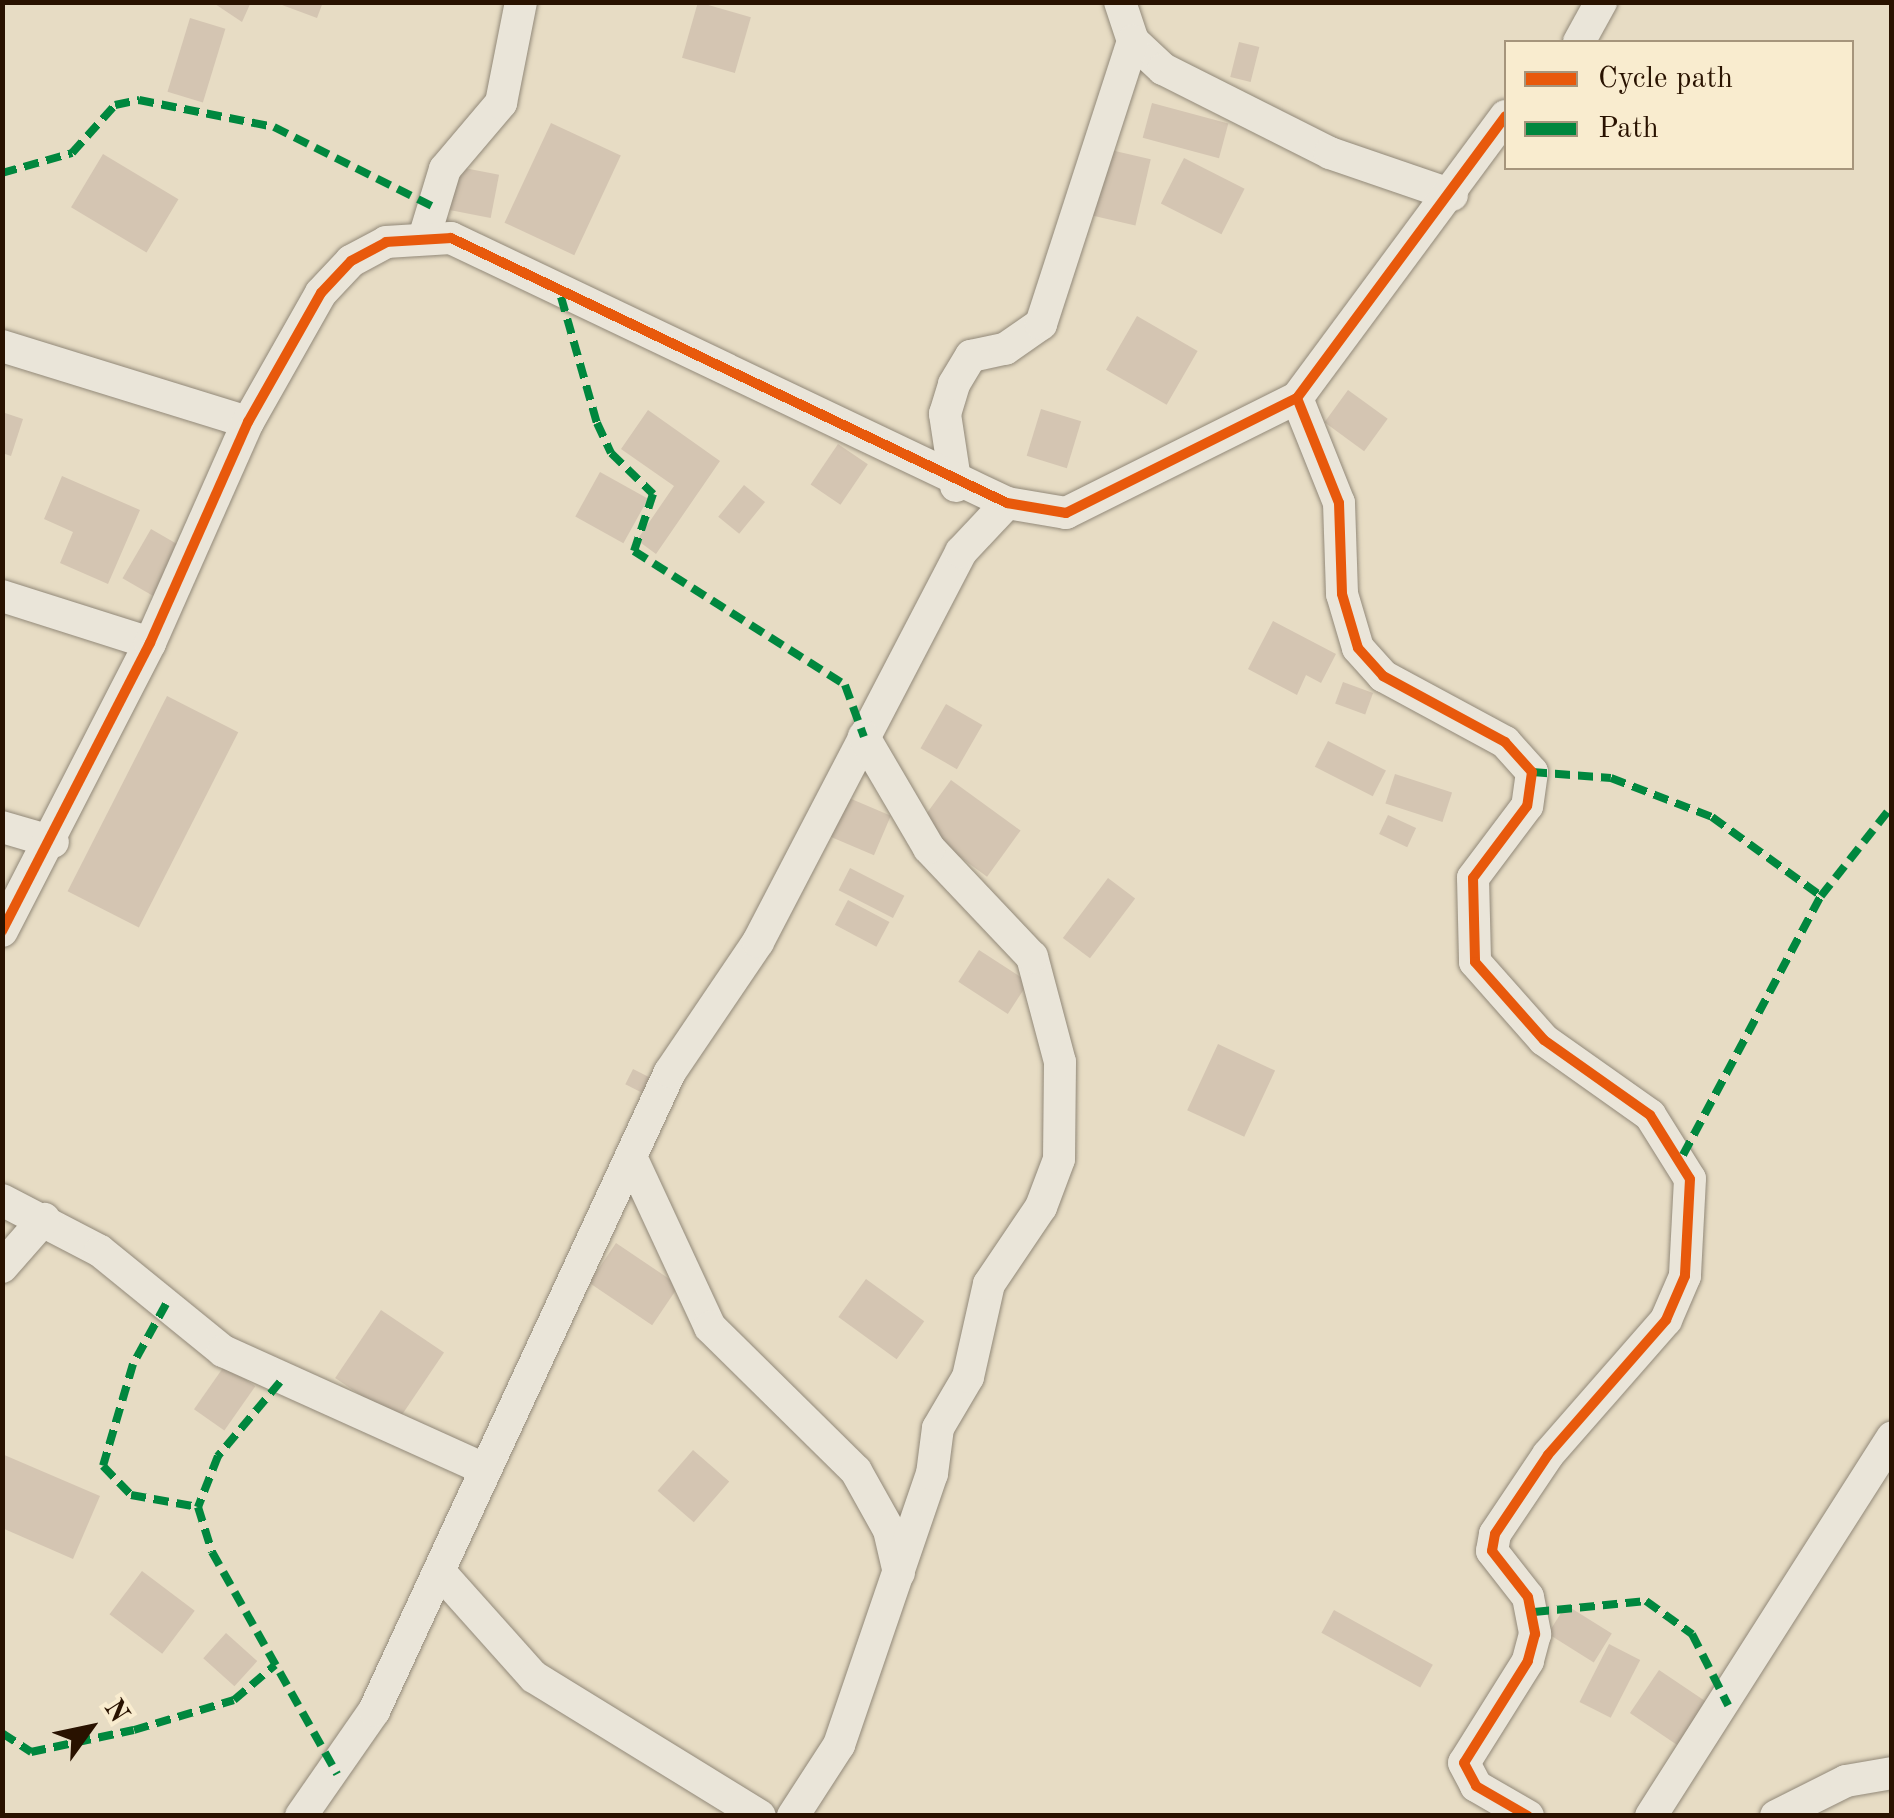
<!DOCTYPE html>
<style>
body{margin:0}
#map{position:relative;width:1894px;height:1818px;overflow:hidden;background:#e7dcc4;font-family:"Old Standard TT",serif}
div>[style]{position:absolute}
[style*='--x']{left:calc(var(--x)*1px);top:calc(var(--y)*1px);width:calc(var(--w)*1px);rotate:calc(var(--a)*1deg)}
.building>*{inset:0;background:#d4c5b2;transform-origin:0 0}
.roads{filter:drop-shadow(0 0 2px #928979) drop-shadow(0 0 2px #928979)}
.street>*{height:32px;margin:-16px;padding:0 16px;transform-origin:16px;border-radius:16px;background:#eae5d9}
.quiet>*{height:8px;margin-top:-4px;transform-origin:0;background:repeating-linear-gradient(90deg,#00873e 0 15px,transparent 0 23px)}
.cycleway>*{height:10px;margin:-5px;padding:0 5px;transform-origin:5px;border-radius:5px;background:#e8590c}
span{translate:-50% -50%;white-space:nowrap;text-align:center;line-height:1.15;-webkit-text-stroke:9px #f9eccf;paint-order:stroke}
.frame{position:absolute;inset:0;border:5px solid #291200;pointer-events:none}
.legend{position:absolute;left:1504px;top:40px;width:350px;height:130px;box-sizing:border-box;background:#f9eccf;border:2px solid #a6957c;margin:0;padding:12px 18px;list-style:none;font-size:30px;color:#291200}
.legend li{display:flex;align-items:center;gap:20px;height:50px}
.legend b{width:50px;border:2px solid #a6957c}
.north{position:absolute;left:40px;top:1678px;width:100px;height:100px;-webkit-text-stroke:8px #f9eccf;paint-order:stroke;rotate:57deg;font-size:28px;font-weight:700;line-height:40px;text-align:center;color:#291200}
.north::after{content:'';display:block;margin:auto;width:35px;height:45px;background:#291200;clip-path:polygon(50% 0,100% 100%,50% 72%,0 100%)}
</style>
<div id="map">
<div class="building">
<div style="clip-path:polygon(212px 2px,251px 2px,242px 22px)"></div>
<div style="clip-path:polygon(274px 2px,323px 2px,317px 18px)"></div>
<div style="left:698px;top:2px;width:55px;height:58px;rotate:16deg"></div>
<div style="left:190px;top:18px;width:37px;height:77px;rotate:17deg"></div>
<div style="left:1239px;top:42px;width:21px;height:36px;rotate:14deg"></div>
<div style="left:1152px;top:103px;width:79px;height:36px;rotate:15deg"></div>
<div style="left:551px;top:123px;width:77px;height:110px;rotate:25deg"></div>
<div style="left:1102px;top:148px;width:50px;height:68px;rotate:13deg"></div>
<div style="left:103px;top:154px;width:88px;height:62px;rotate:31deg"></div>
<div style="left:1184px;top:158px;width:68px;height:51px;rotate:27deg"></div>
<div style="left:449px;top:165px;width:51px;height:44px;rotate:11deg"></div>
<div style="left:1137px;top:316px;width:70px;height:62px;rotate:30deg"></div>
<div style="left:1348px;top:390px;width:49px;height:40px;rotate:36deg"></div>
<div style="left:1041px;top:409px;width:42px;height:49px;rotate:17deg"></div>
<div style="clip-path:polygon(648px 410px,720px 461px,656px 554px,637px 540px,674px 486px,621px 449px)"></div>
<div style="clip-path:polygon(2px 412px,23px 419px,11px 456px,2px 453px)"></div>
<div style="left:838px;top:444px;width:36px;height:49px;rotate:34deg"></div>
<div style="left:600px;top:472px;width:55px;height:51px;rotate:29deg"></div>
<div style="clip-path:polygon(62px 476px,140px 510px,108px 584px,60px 563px,73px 532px,44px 519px)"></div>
<div style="left:744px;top:485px;width:27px;height:41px;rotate:39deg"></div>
<div style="left:151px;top:529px;width:40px;height:57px;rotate:30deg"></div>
<div style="clip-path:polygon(1273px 621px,1336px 654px,1321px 683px,1306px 675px,1297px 695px,1248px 669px)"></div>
<div style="left:1343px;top:682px;width:32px;height:23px;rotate:20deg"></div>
<div style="left:167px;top:696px;width:80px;height:219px;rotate:27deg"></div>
<div style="left:946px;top:704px;width:42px;height:51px;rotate:30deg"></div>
<div style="left:1328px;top:741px;width:65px;height:29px;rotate:27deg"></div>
<div style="left:1395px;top:774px;width:60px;height:31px;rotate:18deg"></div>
<div style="left:951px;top:780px;width:86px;height:57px;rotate:36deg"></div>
<div style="left:842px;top:795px;width:53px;height:43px;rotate:23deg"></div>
<div style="left:1388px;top:815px;width:31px;height:21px;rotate:25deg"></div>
<div style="left:850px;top:868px;width:61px;height:25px;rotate:27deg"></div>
<div style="left:1108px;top:878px;width:34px;height:75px;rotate:37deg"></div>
<div style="left:848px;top:900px;width:47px;height:28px;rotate:28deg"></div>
<div style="left:979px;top:950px;width:59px;height:38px;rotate:33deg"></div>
<div style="left:1218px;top:1044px;width:63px;height:73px;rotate:25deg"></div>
<div style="left:633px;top:1069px;width:25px;height:17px;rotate:27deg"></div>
<div style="left:616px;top:1243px;width:76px;height:48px;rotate:34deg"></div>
<div style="left:866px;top:1279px;width:72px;height:47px;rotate:36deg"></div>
<div style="left:381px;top:1310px;width:76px;height:82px;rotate:34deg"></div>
<div style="left:225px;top:1365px;width:37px;height:54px;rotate:35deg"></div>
<div style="left:693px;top:1450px;width:48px;height:54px;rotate:41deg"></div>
<div style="clip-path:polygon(2px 1454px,100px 1496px,73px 1559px,2px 1528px)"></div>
<div style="left:142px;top:1571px;width:66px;height:54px;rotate:37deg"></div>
<div style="left:1566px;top:1605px;width:54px;height:34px;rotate:32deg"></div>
<div style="left:1334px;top:1610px;width:113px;height:26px;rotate:29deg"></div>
<div style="left:226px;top:1633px;width:42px;height:34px;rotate:42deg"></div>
<div style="left:1609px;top:1644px;width:35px;height:65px;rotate:27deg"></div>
<div style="left:1659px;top:1670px;width:61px;height:52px;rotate:34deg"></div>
</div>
<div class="roads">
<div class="street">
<div style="--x:1120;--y:2;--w:41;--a:71.6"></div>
<div style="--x:1133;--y:41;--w:41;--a:43"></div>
<div style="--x:1163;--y:69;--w:187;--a:26.7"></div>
<div style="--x:1330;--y:153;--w:129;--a:19"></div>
<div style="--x:1579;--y:42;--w:46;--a:-61.2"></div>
<div style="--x:424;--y:238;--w:72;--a:-73.1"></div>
<div style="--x:445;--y:169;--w:87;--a:-49.7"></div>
<div style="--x:501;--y:103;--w:103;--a:-78.8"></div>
<div style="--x:2;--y:346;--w:257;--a:17.2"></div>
<div style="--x:1297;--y:398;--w:113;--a:68.2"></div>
<div style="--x:1339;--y:503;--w:91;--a:88.1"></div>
<div style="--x:1342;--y:594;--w:56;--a:73.5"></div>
<div style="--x:1358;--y:648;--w:38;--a:48"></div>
<div style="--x:1383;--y:676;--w:139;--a:28.4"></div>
<div style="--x:1505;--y:742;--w:40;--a:48"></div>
<div style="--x:1532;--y:772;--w:34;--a:98"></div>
<div style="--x:1527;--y:806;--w:90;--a:126.9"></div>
<div style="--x:1473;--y:878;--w:84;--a:88.6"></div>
<div style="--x:1475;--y:962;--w:104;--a:48.5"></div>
<div style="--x:1544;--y:1040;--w:130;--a:35.3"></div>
<div style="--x:1650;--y:1115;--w:75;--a:58"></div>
<div style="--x:1690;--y:1179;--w:97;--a:93"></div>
<div style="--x:1685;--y:1276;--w:48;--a:113.4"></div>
<div style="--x:1666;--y:1320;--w:179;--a:131.2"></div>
<div style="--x:1548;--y:1455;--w:95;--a:123.9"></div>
<div style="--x:1495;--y:1534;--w:17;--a:100"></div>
<div style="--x:1492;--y:1551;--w:58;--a:52"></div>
<div style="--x:1528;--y:1597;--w:38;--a:79"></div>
<div style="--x:1535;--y:1634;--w:28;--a:105"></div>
<div style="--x:1528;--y:1661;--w:120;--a:122.1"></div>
<div style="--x:1464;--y:1763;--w:26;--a:62"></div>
<div style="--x:1476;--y:1786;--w:60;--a:30"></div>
<div style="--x:956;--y:486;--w:73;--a:-98.7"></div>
<div style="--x:945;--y:414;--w:31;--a:-73"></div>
<div style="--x:954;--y:384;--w:33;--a:-59"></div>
<div style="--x:971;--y:356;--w:35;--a:-12"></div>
<div style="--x:1005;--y:349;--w:44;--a:-34.8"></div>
<div style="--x:1041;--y:324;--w:298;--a:-72"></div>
<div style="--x:2;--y:596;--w:155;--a:17.6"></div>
<div style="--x:2;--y:827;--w:53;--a:16.4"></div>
<div style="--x:2;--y:931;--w:324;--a:-62.8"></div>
<div style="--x:150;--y:643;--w:242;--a:-66.1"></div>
<div style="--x:248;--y:422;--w:148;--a:-60.5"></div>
<div style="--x:321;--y:293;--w:44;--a:-46.8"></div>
<div style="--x:351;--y:261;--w:40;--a:-28"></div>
<div style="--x:386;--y:242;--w:65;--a:-3.5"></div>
<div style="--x:451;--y:238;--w:616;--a:25.48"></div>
<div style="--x:1007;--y:503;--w:60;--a:9.6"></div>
<div style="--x:1066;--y:513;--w:258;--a:-26.5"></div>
<div style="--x:1297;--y:398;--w:351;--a:-53.5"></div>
<div style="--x:633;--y:1161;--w:183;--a:65.1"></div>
<div style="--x:710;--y:1327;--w:205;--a:44.6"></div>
<div style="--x:856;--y:1471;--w:68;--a:60.8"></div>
<div style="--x:889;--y:1530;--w:44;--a:76.9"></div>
<div style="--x:2;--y:1200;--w:110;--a:27.5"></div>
<div style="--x:100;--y:1251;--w:159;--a:39.1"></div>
<div style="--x:223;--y:1351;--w:286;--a:24.3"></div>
<div style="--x:2;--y:1267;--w:64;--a:-48.8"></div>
<div style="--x:440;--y:1572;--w:141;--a:48.2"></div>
<div style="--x:534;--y:1677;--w:265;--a:31.6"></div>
<div style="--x:301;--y:1816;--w:128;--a:-55.2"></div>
<div style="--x:374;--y:1711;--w:704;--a:-65.15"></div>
<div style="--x:670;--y:1072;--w:157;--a:-55.9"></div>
<div style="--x:758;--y:942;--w:440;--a:-62.5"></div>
<div style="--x:961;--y:552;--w:67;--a:-46.8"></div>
<div style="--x:793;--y:1816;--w:85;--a:-57.1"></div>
<div style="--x:839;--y:1745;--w:287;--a:-71.1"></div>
<div style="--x:932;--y:1474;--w:46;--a:-82.6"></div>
<div style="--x:938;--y:1428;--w:59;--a:-59.5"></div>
<div style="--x:968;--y:1377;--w:95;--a:-77.3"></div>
<div style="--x:989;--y:1284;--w:93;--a:-56"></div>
<div style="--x:1041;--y:1207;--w:51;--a:-69.4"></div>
<div style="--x:1059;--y:1159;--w:97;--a:-89.4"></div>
<div style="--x:1060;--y:1062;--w:109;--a:-104.9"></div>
<div style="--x:1032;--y:957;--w:150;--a:-133.4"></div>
<div style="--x:929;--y:848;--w:129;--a:-120.4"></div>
<div style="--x:1651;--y:1816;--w:449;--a:-57.5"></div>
<div style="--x:1776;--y:1816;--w:78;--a:-26.6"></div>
<div style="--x:1846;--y:1781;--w:47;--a:-9.9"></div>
</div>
</div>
<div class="quiet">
<div style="--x:2;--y:173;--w:73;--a:-15.9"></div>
<div style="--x:72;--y:153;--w:64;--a:-48.1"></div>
<div style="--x:115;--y:105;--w:25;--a:-12"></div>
<div style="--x:139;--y:100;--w:138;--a:11.3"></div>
<div style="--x:274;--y:127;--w:177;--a:26.6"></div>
<div style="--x:561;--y:297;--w:131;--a:74.1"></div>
<div style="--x:597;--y:423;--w:33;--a:65"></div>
<div style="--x:611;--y:453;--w:59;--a:44.3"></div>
<div style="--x:653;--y:494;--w:60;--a:108.4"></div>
<div style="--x:634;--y:551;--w:250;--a:32.4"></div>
<div style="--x:845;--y:685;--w:55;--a:69.9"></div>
<div style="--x:1532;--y:772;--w:79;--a:4.3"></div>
<div style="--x:1611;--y:778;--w:108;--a:21.1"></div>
<div style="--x:1712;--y:817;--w:135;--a:35.9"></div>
<div style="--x:1683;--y:1155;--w:293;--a:-62"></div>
<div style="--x:1821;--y:896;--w:115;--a:-51.7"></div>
<div style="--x:166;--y:1304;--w:68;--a:118.8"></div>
<div style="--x:133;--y:1364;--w:106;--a:106.4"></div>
<div style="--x:103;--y:1466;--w:40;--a:46"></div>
<div style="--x:131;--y:1495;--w:68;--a:10.2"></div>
<div style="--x:280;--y:1382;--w:97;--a:130"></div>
<div style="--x:218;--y:1456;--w:55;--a:111.4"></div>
<div style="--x:198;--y:1507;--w:47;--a:72.7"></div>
<div style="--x:212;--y:1552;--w:255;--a:60.6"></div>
<div style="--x:1534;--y:1612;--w:113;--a:-5.6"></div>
<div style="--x:1646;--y:1601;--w:57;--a:35.7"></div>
<div style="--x:1692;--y:1634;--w:80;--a:63.1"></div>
<div style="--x:2;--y:1733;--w:35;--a:33"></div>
<div style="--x:31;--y:1752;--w:105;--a:-12.1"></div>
<div style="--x:134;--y:1730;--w:104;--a:-16.7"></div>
<div style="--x:234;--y:1700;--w:54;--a:-40.5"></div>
</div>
<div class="cycleway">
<div style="--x:1297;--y:398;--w:113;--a:68.2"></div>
<div style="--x:1339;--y:503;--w:91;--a:88.1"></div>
<div style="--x:1342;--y:594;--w:56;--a:73.5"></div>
<div style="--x:1358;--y:648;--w:38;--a:48"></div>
<div style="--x:1383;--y:676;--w:139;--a:28.4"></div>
<div style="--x:1505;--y:742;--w:40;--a:48"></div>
<div style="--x:1532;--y:772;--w:34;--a:98"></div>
<div style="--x:1527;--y:806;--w:90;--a:126.9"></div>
<div style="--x:1473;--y:878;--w:84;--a:88.6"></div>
<div style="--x:1475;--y:962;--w:104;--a:48.5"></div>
<div style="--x:1544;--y:1040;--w:130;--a:35.3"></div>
<div style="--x:1650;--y:1115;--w:75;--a:58"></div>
<div style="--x:1690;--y:1179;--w:97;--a:93"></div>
<div style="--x:1685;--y:1276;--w:48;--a:113.4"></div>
<div style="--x:1666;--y:1320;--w:179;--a:131.2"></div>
<div style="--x:1548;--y:1455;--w:95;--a:123.9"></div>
<div style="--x:1495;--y:1534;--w:17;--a:100"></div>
<div style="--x:1492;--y:1551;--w:58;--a:52"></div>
<div style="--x:1528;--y:1597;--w:38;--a:79"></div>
<div style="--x:1535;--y:1634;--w:28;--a:105"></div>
<div style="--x:1528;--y:1661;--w:120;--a:122.1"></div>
<div style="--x:1464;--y:1763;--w:26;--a:62"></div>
<div style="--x:1476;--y:1786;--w:60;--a:30"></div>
<div style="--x:2;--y:931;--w:324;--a:-62.8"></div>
<div style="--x:150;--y:643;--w:242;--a:-66.1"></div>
<div style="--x:248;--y:422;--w:148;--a:-60.5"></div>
<div style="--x:321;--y:293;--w:44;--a:-46.8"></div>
<div style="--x:351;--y:261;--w:40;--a:-28"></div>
<div style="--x:386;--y:242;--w:65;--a:-3.5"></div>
<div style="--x:451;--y:238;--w:616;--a:25.48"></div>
<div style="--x:1007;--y:503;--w:60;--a:9.6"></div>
<div style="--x:1066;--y:513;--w:258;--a:-26.5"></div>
<div style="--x:1297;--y:398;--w:351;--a:-53.5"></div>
</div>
<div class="frame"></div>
<ul class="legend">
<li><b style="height:12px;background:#e8590c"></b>Cycle path</li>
<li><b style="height:12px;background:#00873e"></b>Path</li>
</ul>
<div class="north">N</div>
</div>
